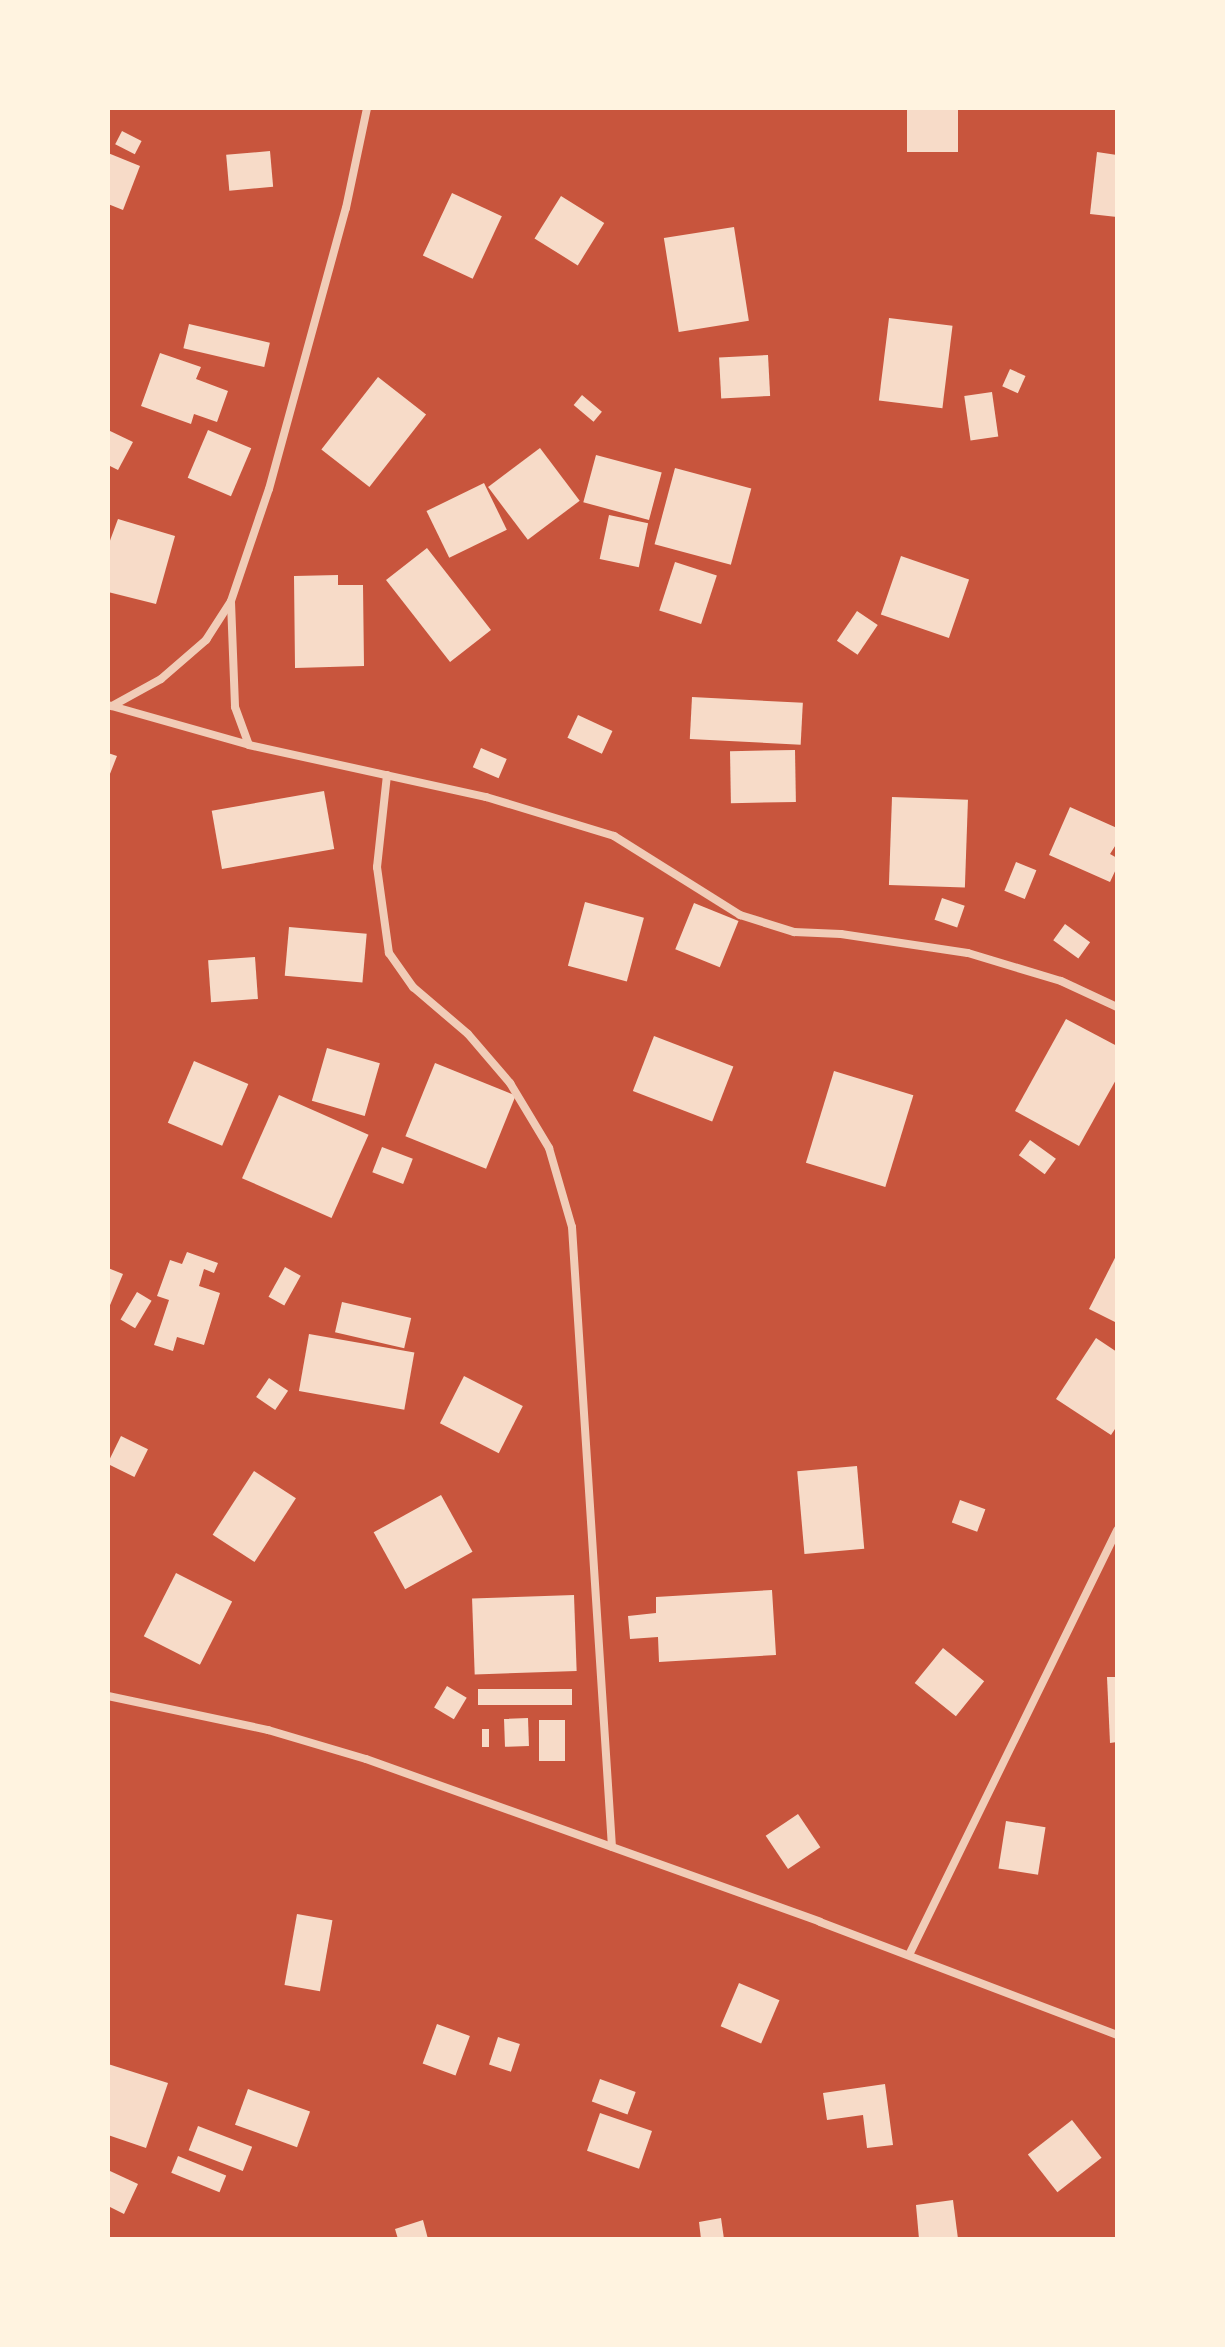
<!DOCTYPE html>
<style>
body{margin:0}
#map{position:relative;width:1225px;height:2347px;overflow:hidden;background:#c8553d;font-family:Poppins,sans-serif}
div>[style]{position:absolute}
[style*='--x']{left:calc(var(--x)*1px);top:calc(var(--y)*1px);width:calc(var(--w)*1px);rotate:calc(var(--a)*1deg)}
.building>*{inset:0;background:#f7dbc8;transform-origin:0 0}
.minor>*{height:8px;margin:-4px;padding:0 4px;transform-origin:4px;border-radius:4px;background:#f1ccb7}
span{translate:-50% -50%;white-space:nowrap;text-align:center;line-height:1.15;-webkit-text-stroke:8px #fff3e0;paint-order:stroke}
.frame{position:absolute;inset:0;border:110px solid #fff3e0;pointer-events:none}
</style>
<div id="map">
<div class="building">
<div style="left:907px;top:108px;width:51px;height:44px"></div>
<div style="left:122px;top:131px;width:22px;height:15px;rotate:27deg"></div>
<div style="left:270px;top:151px;width:36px;height:44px;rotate:85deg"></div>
<div style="clip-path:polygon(1097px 152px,1117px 155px,1117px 217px,1090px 214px)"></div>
<div style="clip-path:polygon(108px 153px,140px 166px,123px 210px,108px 204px)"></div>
<div style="left:452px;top:193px;width:55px;height:69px;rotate:25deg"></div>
<div style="left:561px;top:196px;width:51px;height:50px;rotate:32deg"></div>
<div style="left:734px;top:227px;width:95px;height:71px;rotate:81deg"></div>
<div style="left:889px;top:318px;width:64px;height:83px;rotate:7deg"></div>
<div style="left:189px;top:324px;width:83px;height:25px;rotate:13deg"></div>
<div style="clip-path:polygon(160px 353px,201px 367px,196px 379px,228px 391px,217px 422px,194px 414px,191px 424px,141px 406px)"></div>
<div style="left:768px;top:355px;width:41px;height:49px;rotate:87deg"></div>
<div style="left:1010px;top:369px;width:17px;height:19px;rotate:24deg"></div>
<div style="left:378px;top:377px;width:61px;height:92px;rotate:38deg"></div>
<div style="left:992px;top:392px;width:45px;height:28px;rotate:82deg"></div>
<div style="left:582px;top:395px;width:26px;height:13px;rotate:40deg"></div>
<div style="clip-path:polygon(108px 430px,133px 442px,118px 470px,108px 465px)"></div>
<div style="left:208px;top:430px;width:47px;height:52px;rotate:23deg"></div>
<div style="left:540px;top:448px;width:66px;height:65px;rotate:53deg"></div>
<div style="left:596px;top:455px;width:68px;height:49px;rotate:15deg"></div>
<div style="left:675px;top:468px;width:79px;height:79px;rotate:15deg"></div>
<div style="left:484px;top:483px;width:52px;height:64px;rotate:64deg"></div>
<div style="left:609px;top:515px;width:40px;height:45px;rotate:12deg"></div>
<div style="clip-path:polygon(118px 519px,175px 536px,156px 604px,108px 592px,108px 546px)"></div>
<div style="left:427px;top:548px;width:104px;height:52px;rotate:52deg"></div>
<div style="left:901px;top:556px;width:72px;height:62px;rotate:19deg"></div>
<div style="left:675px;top:562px;width:44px;height:51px;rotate:18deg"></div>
<div style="clip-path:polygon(338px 575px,338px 585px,363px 585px,364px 666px,295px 668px,294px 576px)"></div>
<div style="left:857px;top:611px;width:25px;height:36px;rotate:34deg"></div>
<div style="left:692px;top:697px;width:111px;height:42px;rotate:3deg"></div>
<div style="left:578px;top:715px;width:38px;height:25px;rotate:25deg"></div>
<div style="left:481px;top:748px;width:28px;height:21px;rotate:23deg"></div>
<div style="left:795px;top:750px;width:52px;height:65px;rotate:89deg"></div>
<div style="clip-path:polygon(108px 753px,117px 756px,108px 779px)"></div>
<div style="left:324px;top:791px;width:59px;height:114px;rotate:80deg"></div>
<div style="left:892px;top:797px;width:76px;height:88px;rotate:2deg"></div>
<div style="clip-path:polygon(1070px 807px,1117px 828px,1117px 843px,1110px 854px,1117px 858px,1117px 867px,1110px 882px,1049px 855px)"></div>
<div style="left:1016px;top:862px;width:22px;height:31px;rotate:22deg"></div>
<div style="left:942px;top:898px;width:24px;height:23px;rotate:19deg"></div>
<div style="left:585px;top:902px;width:61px;height:66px;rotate:15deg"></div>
<div style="left:694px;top:903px;width:48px;height:50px;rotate:22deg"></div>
<div style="left:1065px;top:924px;width:31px;height:20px;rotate:36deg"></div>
<div style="left:289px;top:927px;width:78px;height:49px;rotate:5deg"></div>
<div style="left:255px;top:957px;width:42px;height:47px;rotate:86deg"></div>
<div style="clip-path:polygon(1066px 1019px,1117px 1046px,1117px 1078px,1079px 1146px,1015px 1111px)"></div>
<div style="left:654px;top:1036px;width:85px;height:59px;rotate:21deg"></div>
<div style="left:327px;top:1048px;width:55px;height:55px;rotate:16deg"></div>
<div style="left:194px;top:1061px;width:59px;height:67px;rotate:23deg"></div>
<div style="left:435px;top:1063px;width:87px;height:79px;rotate:22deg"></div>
<div style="left:834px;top:1071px;width:83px;height:96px;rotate:17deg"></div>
<div style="left:279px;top:1095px;width:98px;height:91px;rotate:24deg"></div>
<div style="left:1030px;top:1140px;width:32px;height:19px;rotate:36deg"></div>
<div style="left:382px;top:1147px;width:33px;height:27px;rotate:21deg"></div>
<div style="clip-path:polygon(187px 1252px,218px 1263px,214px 1273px,204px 1269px,199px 1286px,220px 1293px,204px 1345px,177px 1337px,173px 1351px,154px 1345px,169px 1300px,157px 1296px,170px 1260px,182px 1264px)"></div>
<div style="clip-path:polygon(1117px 1254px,1117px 1323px,1089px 1309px)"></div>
<div style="left:285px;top:1267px;width:18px;height:34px;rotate:29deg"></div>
<div style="clip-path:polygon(108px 1268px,123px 1274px,108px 1310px)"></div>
<div style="left:137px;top:1292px;width:17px;height:32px;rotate:31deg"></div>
<div style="left:342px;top:1302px;width:71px;height:31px;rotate:13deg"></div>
<div style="left:309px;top:1334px;width:107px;height:58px;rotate:10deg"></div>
<div style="clip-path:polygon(1096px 1338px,1117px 1352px,1117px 1426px,1111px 1435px,1056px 1399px)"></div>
<div style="left:464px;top:1376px;width:66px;height:53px;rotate:27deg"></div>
<div style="left:269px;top:1378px;width:23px;height:23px;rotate:34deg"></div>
<div style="left:121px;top:1436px;width:30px;height:31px;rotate:26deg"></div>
<div style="left:857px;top:1466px;width:83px;height:60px;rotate:85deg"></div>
<div style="left:254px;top:1471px;width:50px;height:76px;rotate:33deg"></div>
<div style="left:441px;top:1495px;width:65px;height:77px;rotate:61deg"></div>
<div style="left:960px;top:1500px;width:27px;height:24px;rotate:20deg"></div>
<div style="left:176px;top:1573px;width:63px;height:71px;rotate:27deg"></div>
<div style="clip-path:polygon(772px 1590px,776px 1655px,659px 1662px,658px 1637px,630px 1639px,628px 1616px,656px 1613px,656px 1597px)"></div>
<div style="left:574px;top:1595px;width:76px;height:102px;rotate:88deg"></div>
<div style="left:943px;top:1648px;width:53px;height:45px;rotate:39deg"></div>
<div style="clip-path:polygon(1107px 1677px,1117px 1677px,1117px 1742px,1110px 1743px)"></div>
<div style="left:447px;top:1686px;width:23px;height:25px;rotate:31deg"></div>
<div style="left:572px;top:1689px;width:16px;height:94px;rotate:90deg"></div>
<div style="left:528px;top:1718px;width:28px;height:24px;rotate:88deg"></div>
<div style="left:539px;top:1720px;width:26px;height:41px"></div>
<div style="left:482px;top:1729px;width:7px;height:18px"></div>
<div style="left:798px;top:1814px;width:40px;height:39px;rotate:56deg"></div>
<div style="left:1006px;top:1821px;width:40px;height:48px;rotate:9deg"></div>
<div style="left:297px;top:1914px;width:36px;height:72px;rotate:10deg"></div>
<div style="left:739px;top:1983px;width:44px;height:47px;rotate:23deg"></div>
<div style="left:437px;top:2024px;width:35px;height:42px;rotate:20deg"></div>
<div style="left:498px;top:2037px;width:23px;height:29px;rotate:18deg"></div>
<div style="clip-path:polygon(108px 2064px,168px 2083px,146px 2148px,108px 2135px)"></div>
<div style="left:600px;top:2079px;width:38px;height:24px;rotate:20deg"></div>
<div style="clip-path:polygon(885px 2084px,893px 2145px,867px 2148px,863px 2115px,827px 2120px,823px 2093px)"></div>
<div style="left:248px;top:2089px;width:66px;height:38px;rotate:20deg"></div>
<div style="left:600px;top:2113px;width:55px;height:40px;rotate:19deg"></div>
<div style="left:1072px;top:2120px;width:48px;height:56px;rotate:52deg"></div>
<div style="left:198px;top:2126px;width:58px;height:26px;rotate:21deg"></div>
<div style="left:178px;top:2156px;width:52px;height:18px;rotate:22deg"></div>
<div style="clip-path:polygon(110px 2171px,138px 2184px,124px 2214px,108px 2206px)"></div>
<div style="clip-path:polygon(953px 2200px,958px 2239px,919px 2239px,916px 2205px)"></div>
<div style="clip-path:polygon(721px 2218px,724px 2239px,701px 2239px,699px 2222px)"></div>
<div style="clip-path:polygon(423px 2220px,428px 2239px,398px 2239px,395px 2229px)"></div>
</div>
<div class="minor">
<div style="--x:231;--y:602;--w:105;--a:87.8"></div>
<div style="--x:235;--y:707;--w:40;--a:69.8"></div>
<div style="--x:108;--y:705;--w:147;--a:15.8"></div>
<div style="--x:249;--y:745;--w:243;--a:12.4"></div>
<div style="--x:486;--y:797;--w:134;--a:16.9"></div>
<div style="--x:614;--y:836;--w:149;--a:32.1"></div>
<div style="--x:740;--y:915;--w:57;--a:17.5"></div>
<div style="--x:794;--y:932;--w:47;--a:2.4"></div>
<div style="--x:841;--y:934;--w:128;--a:8.5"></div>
<div style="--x:968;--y:953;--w:97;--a:16.8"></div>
<div style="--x:1061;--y:981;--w:62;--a:24.9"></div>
<div style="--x:112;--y:706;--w:56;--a:-28.9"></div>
<div style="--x:161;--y:679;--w:60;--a:-40.9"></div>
<div style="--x:206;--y:640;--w:46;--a:-57.3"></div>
<div style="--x:231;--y:601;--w:118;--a:-71.3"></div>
<div style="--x:269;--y:489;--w:291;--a:-74.7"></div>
<div style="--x:346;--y:208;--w:102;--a:-78.1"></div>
<div style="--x:387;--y:775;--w:93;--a:96.2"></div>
<div style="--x:377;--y:867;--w:87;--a:82.1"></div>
<div style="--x:389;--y:953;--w:42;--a:54.8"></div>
<div style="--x:413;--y:987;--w:72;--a:40.5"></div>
<div style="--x:468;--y:1034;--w:65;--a:49.4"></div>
<div style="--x:510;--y:1083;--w:76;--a:59"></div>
<div style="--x:549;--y:1148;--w:82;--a:73.8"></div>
<div style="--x:572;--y:1227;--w:621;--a:86.31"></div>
<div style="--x:108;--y:1696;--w:164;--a:12"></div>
<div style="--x:268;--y:1730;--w:102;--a:16.5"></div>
<div style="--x:366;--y:1759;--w:482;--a:19.7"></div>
<div style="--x:820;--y:1922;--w:318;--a:20.8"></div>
<div style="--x:909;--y:1955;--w:473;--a:-63.9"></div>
</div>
<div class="frame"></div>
</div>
